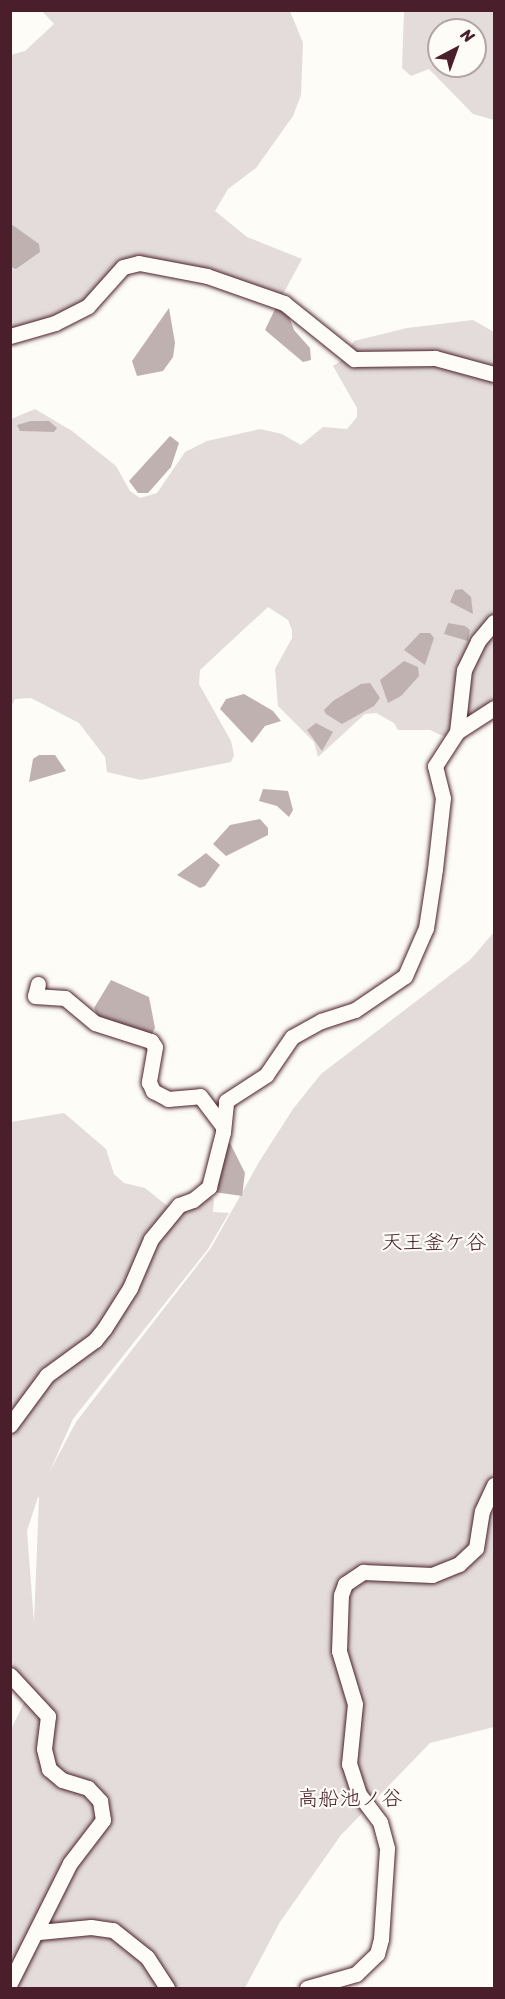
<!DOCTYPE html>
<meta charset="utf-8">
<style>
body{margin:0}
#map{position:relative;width:505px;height:1999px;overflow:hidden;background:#fdfcf7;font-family:Sriracha,"Klee One",sans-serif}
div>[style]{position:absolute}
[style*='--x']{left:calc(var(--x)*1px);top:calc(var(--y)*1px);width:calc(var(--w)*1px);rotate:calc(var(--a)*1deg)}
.green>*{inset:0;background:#e3dcda}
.water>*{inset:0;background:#c0b1b1}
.roads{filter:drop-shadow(0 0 2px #4a1f2b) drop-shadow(0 0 2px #4a1f2b)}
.minor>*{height:15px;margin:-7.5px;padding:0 7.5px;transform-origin:7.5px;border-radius:7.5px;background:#fdfcf7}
span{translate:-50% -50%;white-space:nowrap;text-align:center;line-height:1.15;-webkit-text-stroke:4.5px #fdfcf7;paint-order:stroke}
.neighbourhood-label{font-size:21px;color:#4a1f2b}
.frame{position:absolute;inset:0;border:12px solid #4a1f2b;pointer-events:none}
.north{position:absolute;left:427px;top:18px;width:60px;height:60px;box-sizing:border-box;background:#fdfcf7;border:2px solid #b5a4a5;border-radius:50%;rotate:41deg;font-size:16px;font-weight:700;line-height:24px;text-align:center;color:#4a1f2b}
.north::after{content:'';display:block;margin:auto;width:21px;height:27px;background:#4a1f2b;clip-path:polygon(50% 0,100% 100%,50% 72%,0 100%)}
</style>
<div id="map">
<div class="green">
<div style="clip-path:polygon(42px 11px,290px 11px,303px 43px,301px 95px,293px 116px,256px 168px,228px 189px,215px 211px,247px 237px,302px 259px,282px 296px,137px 257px,86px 302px,55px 319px,11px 330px,11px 55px,25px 51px,54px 24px)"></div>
<div style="clip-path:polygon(evenodd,404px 11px,494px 11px,494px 120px,473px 114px,429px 69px,411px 76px,402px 68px,404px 11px,439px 30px,475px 30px,475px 66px,439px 66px,439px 30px)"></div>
<div style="clip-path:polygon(473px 320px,494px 332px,494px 707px,445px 737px,430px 730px,398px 730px,394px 723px,376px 713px,365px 714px,318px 757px,314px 742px,278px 706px,275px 669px,292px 638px,292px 630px,288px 620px,268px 607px,200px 670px,199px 684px,231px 741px,234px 755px,231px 762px,141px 780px,107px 772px,105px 757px,79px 723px,31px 698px,15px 699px,11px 707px,11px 419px,35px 409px,72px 431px,116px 466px,130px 491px,140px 498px,157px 493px,185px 452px,207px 441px,260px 429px,282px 434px,301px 445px,323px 427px,347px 429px,357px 417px,357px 408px,333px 366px,342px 360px,354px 341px,407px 328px)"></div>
<div style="clip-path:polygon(evenodd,494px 932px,494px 1727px,430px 1743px,341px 1835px,280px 1922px,245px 1988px,11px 1988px,10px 1731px,31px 1689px,10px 1666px,11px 1122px,64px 1113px,106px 1149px,114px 1174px,124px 1183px,145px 1188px,170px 1208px,207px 1195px,214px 1199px,213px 1212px,229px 1213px,208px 1249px,73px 1419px,49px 1473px,76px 1422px,211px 1248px,259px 1162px,293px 1109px,321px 1074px,470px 960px,494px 932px,38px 1497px,39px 1497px,34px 1623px,27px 1531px,38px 1497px)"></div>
</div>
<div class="water">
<div style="clip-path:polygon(11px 224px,39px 244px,40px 252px,16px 269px,11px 267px)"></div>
<div style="clip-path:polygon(276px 307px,288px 314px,294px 330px,310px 348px,311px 360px,303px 362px,265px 330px)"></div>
<div style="clip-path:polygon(169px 308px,175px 343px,173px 357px,163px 371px,137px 376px,132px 361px)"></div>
<div style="clip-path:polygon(31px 421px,49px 421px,57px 428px,54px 432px,20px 431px,17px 425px)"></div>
<div style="clip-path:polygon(170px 436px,179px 443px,171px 467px,148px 493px,138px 493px,129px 481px)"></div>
<div style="clip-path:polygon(462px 589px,471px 597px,473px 614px,450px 602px,455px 590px)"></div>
<div style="clip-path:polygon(448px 623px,465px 626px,470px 630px,468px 641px,444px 634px)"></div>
<div style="clip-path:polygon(420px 633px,430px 633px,434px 638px,425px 665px,404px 650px)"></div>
<div style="clip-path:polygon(404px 661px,418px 667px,419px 676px,401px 696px,388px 703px,380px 680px)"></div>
<div style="clip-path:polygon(370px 683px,380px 698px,374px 706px,342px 724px,326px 714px,324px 710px,333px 701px,361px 684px)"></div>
<div style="clip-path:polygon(244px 694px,273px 711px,281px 721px,265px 726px,252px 743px,220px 709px,226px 699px)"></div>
<div style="clip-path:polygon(316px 723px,333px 732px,322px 751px,307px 730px)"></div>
<div style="clip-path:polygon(39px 755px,55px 755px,66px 771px,29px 782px,33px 759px)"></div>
<div style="clip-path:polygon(263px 789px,288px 791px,293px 810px,289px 817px,277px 806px,259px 801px)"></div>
<div style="clip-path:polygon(260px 819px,268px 828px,268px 835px,226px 856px,213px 844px,230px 825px)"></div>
<div style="clip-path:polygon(206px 853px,220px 865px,205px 886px,200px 888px,177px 875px)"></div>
<div style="clip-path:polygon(111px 980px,149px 997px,155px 1028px,150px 1037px,98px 1016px,94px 1008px)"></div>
<div style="clip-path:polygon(230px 1143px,245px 1173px,242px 1196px,214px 1192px,225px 1145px)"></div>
</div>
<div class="roads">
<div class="minor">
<div style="--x:10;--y:336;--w:47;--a:-16.1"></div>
<div style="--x:55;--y:323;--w:37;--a:-27"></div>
<div style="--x:88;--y:306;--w:52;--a:-48.1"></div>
<div style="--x:123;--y:267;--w:16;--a:-14"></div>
<div style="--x:139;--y:263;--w:69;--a:10.8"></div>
<div style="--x:207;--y:276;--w:82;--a:19.3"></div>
<div style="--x:284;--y:303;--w:90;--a:38.7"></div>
<div style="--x:354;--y:359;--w:81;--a:-0.7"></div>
<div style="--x:435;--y:358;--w:61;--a:15.2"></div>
<div style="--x:457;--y:732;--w:62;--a:-83.6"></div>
<div style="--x:464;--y:670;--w:32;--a:-64"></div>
<div style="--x:478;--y:641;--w:25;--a:-50"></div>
<div style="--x:38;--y:984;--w:12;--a:104"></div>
<div style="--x:35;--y:996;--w:30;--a:4"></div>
<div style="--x:65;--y:998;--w:39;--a:40"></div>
<div style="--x:95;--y:1023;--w:59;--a:17.8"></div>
<div style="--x:151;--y:1041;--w:7;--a:56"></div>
<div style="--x:155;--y:1047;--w:36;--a:100"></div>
<div style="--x:149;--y:1082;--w:10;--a:66"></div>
<div style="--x:153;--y:1091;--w:17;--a:28"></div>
<div style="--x:168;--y:1099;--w:32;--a:-5"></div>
<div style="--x:200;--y:1096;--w:38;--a:53"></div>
<div style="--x:10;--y:1425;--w:62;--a:-53.5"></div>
<div style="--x:47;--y:1375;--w:59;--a:-36.1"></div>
<div style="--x:95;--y:1340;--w:14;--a:-51"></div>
<div style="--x:104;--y:1329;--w:49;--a:-57.6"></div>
<div style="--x:130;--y:1288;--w:53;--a:-66.8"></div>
<div style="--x:151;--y:1239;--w:44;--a:-50.5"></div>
<div style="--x:179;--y:1205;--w:15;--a:-20"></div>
<div style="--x:193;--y:1200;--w:21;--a:-39"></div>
<div style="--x:209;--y:1187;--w:57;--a:-75.7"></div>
<div style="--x:223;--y:1132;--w:31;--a:-84"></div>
<div style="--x:226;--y:1101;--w:48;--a:-33"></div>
<div style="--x:266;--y:1075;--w:46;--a:-55.6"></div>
<div style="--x:292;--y:1037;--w:33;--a:-29"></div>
<div style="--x:321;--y:1021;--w:36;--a:-18"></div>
<div style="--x:355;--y:1010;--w:60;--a:-34.2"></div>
<div style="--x:405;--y:976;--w:52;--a:-66.4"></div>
<div style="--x:426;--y:928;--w:60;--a:-81.3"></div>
<div style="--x:435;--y:869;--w:71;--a:-83.6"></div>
<div style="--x:443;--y:798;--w:33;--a:-104"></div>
<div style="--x:435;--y:766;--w:40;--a:-57.1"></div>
<div style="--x:457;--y:732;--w:44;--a:-33"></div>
<div style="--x:10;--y:1675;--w:56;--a:47.2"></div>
<div style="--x:48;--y:1716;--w:33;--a:97"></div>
<div style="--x:44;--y:1749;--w:21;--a:76"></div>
<div style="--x:49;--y:1769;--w:17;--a:40"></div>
<div style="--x:62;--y:1780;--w:27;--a:17"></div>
<div style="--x:88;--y:1788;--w:18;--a:47"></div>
<div style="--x:100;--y:1801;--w:19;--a:81"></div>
<div style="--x:103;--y:1820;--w:54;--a:127.5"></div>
<div style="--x:70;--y:1863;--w:134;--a:116.6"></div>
<div style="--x:39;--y:1932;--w:52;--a:-5.5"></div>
<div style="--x:91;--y:1927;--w:22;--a:8"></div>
<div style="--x:113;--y:1930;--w:43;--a:38.5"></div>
<div style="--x:147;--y:1957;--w:37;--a:57"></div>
<div style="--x:307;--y:1988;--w:51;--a:-15.9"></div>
<div style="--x:356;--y:1974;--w:29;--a:-44"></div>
<div style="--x:377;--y:1954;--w:16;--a:-75"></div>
<div style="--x:381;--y:1939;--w:91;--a:-86.2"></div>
<div style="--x:387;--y:1848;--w:27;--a:-105"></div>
<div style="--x:380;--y:1822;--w:35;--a:-127"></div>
<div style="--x:359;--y:1794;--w:32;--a:-108"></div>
<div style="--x:349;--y:1764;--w:60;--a:-84.3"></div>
<div style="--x:355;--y:1704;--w:55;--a:-106.8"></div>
<div style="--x:339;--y:1651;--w:56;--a:-88"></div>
<div style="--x:341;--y:1595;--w:12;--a:-70"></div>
<div style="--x:345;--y:1584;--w:22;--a:-34"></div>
<div style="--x:363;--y:1572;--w:69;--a:2.5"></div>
<div style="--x:432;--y:1575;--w:29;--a:-22"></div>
<div style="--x:459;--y:1564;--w:23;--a:-43"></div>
<div style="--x:476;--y:1548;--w:37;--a:-81"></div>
<div style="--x:482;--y:1511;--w:29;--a:-65"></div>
</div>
</div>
<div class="neighbourhood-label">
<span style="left:434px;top:1242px">天王釜ケ谷</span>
<span style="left:350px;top:1798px">高船池ノ谷</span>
</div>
<div class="frame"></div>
<div class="north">N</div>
</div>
